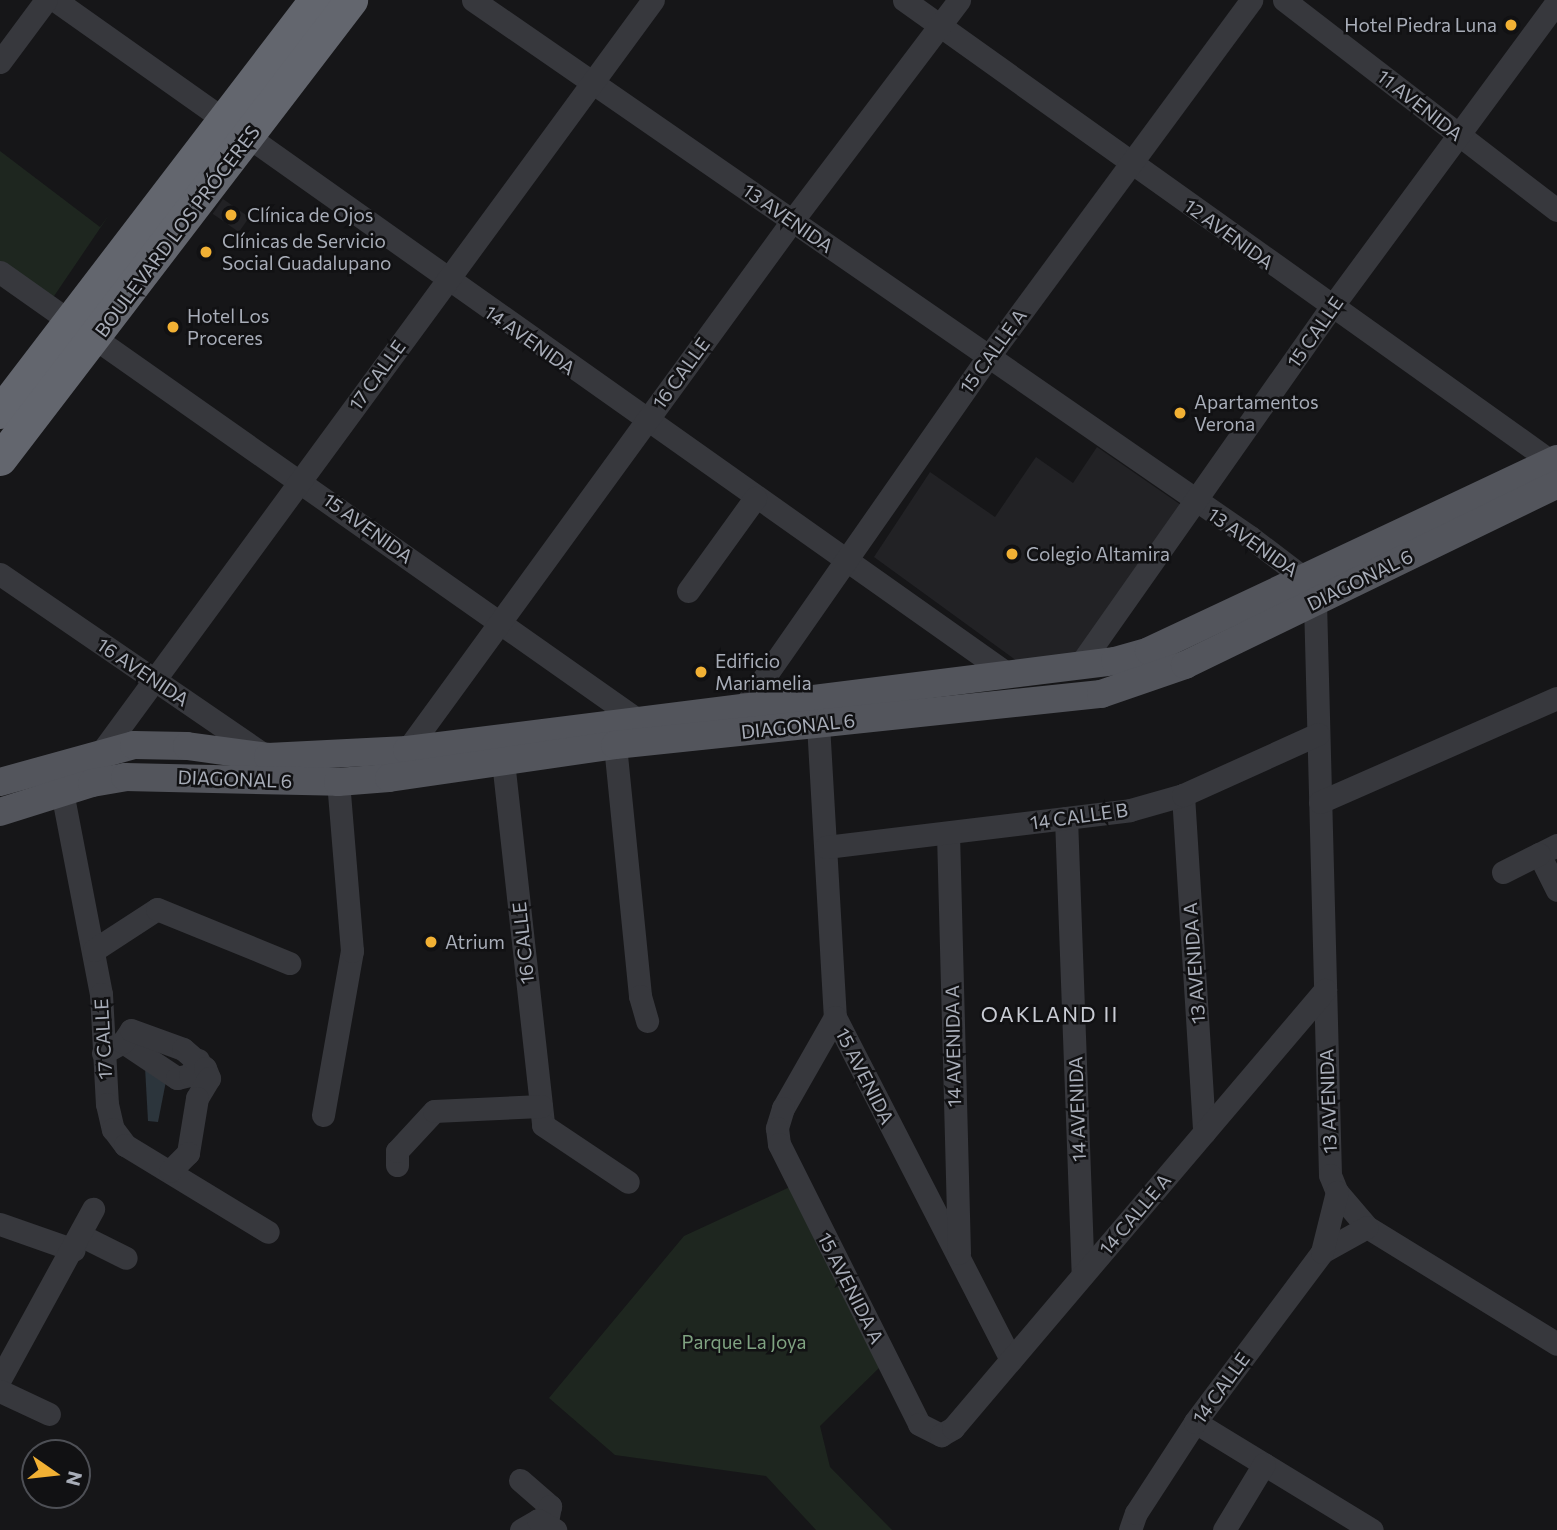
<!DOCTYPE html>
<meta charset="utf-8">
<style>
body{margin:0}
#map{position:relative;width:1557px;height:1530px;overflow:hidden;background:#161618;font-family:Commissioner,sans-serif}
div>[style]{position:absolute}
[style*='--x']{left:calc(var(--x)*1px);top:calc(var(--y)*1px);width:calc(var(--w)*1px);rotate:calc(var(--a)*1deg)}
.built>*{inset:0;background:#222225;transform-origin:0 0}
.green>*{inset:0;background:#1e261f}
.water>*{inset:0;background:#2c353c}
.minor>*{height:23px;margin:-11.5px;padding:0 11.5px;transform-origin:11.5px;border-radius:11.5px;background:#37383d}
.major>*{height:28px;margin:-14px;padding:0 14px;transform-origin:14px;border-radius:14px;background:#53555c}
.highway>*{height:33px;margin:-16.5px;padding:0 16.5px;transform-origin:16.5px;border-radius:16.5px;background:#63666e}
.dots>*{width:19px;height:19px;translate:-50% -50%;box-sizing:border-box;border:4px solid #111113;border-radius:50%}
span{translate:-50% -50%;white-space:nowrap;text-align:center;line-height:1.15;-webkit-text-stroke:5px #111113;paint-order:stroke}
.poi-label{font-size:19px;color:#a8adb8}
.right{translate:-100% -50%;text-align:right}
.left{translate:0 -50%;text-align:left}
.street-label{font-size:19px;color:#a8adb8}
.park-label{font-size:19px;color:#7fa381}
.neighbourhood-label{font-size:21px;color:#c9ccd4;letter-spacing:2px}
.north{position:absolute;left:21px;top:1439px;width:70px;height:70px;box-sizing:border-box;background:#111113;border:2px solid #4d4f55;border-radius:50%;rotate:104deg;font-size:19px;font-weight:700;line-height:28px;text-align:center;color:#a8adb8}
.north::after{content:'';display:block;margin:auto;width:24px;height:32px;background:#f2b134;clip-path:polygon(50% 0,100% 100%,50% 72%,0 100%)}
</style>
<div id="map">
<div class="built">
<div style="left:223px;top:199px;width:32px;height:18px;rotate:35deg"></div>
<div style="clip-path:polygon(1097px 447px,1181px 505px,1078px 655px,1024px 666px,874px 557px,930px 472px,995px 517px,1036px 457px,1073px 483px)"></div>
</div>
<div class="green">
<div style="clip-path:polygon(0 151px,100px 227px,109px 215px,48px 305px,0 271px)"></div>
<div style="clip-path:polygon(792px 1186px,883px 1364px,820px 1426px,830px 1467px,892px 1530px,816px 1530px,766px 1476px,615px 1455px,549px 1398px,684px 1236px)"></div>
</div>
<div class="water">
<div style="clip-path:polygon(145px 1067px,167px 1076px,158px 1122px,148px 1121px)"></div>
</div>
<div class="minor">
<div style="--x:55;--y:0;--w:1169;--a:35.28"></div>
<div style="--x:473;--y:0;--w:945;--a:34.65"></div>
<div style="--x:1250;--y:537;--w:68;--a:37.2"></div>
<div style="--x:1304;--y:578;--w:26;--a:65"></div>
<div style="--x:1315;--y:602;--w:573;--a:88.5"></div>
<div style="--x:1330;--y:1175;--w:18;--a:68"></div>
<div style="--x:1337;--y:1192;--w:46;--a:49.4"></div>
<div style="--x:1367;--y:1227;--w:223;--a:31.6"></div>
<div style="--x:904;--y:0;--w:796;--a:35.49"></div>
<div style="--x:1284;--y:0;--w:344;--a:37.6"></div>
<div style="--x:0;--y:62;--w:77;--a:-53.4"></div>
<div style="--x:0;--y:272;--w:83;--a:35.2"></div>
<div style="--x:96;--y:339;--w:663;--a:35.11"></div>
<div style="--x:0;--y:574;--w:322;--a:34.4"></div>
<div style="--x:688;--y:591;--w:115;--a:-54.2"></div>
<div style="--x:1079;--y:666;--w:438;--a:-54.9"></div>
<div style="--x:1331;--y:308;--w:381;--a:-53.6"></div>
<div style="--x:743;--y:708;--w:429;--a:-55.1"></div>
<div style="--x:989;--y:356;--w:442;--a:-53.6"></div>
<div style="--x:818;--y:724;--w:293;--a:86.7"></div>
<div style="--x:835;--y:1017;--w:385;--a:62.8"></div>
<div style="--x:615;--y:745;--w:252;--a:84.3"></div>
<div style="--x:640;--y:996;--w:26;--a:74"></div>
<div style="--x:103;--y:750;--w:930;--a:-53.75"></div>
<div style="--x:407;--y:750;--w:654;--a:-53.95"></div>
<div style="--x:792;--y:221;--w:277;--a:-52.9"></div>
<div style="--x:503;--y:761;--w:366;--a:83.7"></div>
<div style="--x:543;--y:1125;--w:102;--a:33.8"></div>
<div style="--x:59;--y:776;--w:222;--a:79.1"></div>
<div style="--x:101;--y:994;--w:110;--a:86.9"></div>
<div style="--x:107;--y:1104;--w:26;--a:77"></div>
<div style="--x:113;--y:1129;--w:20;--a:53"></div>
<div style="--x:125;--y:1145;--w:167;--a:31.3"></div>
<div style="--x:1183;--y:795;--w:338;--a:86.4"></div>
<div style="--x:1320;--y:802;--w:259;--a:-23.7"></div>
<div style="--x:1066;--y:818;--w:456;--a:87.9"></div>
<div style="--x:948;--y:833;--w:420;--a:88.5"></div>
<div style="--x:1557;--y:845;--w:20;--a:153"></div>
<div style="--x:1539;--y:854;--w:40;--a:63.4"></div>
<div style="--x:826;--y:847;--w:306;--a:-6.9"></div>
<div style="--x:1130;--y:810;--w:55;--a:-15.8"></div>
<div style="--x:1183;--y:795;--w:148;--a:-24.3"></div>
<div style="--x:1503;--y:872;--w:40;--a:-26.6"></div>
<div style="--x:94;--y:950;--w:75;--a:-33.1"></div>
<div style="--x:157;--y:909;--w:143;--a:22.2"></div>
<div style="--x:835;--y:1017;--w:105;--a:119.7"></div>
<div style="--x:783;--y:1108;--w:21;--a:107"></div>
<div style="--x:777;--y:1128;--w:16;--a:83"></div>
<div style="--x:779;--y:1144;--w:313;--a:63.4"></div>
<div style="--x:919;--y:1424;--w:25;--a:27"></div>
<div style="--x:941;--y:1435;--w:14;--a:-30"></div>
<div style="--x:953;--y:1428;--w:575;--a:-49.66"></div>
<div style="--x:123;--y:1042;--w:65;--a:33.7"></div>
<div style="--x:177;--y:1078;--w:13;--a:-13"></div>
<div style="--x:190;--y:1075;--w:17;--a:-62"></div>
<div style="--x:103;--y:1053;--w:23;--a:-29"></div>
<div style="--x:123;--y:1042;--w:14;--a:-56"></div>
<div style="--x:131;--y:1030;--w:55;--a:20.1"></div>
<div style="--x:183;--y:1049;--w:29;--a:41"></div>
<div style="--x:205;--y:1068;--w:11;--a:68"></div>
<div style="--x:209;--y:1078;--w:23;--a:121"></div>
<div style="--x:197;--y:1098;--w:56;--a:99.3"></div>
<div style="--x:188;--y:1153;--w:25;--a:135"></div>
<div style="--x:323;--y:1115;--w:167;--a:-80"></div>
<div style="--x:352;--y:951;--w:170;--a:-94.7"></div>
<div style="--x:397;--y:1165;--w:14;--a:-90"></div>
<div style="--x:397;--y:1151;--w:54;--a:-47.2"></div>
<div style="--x:434;--y:1111;--w:107;--a:-2.7"></div>
<div style="--x:0;--y:1224;--w:78;--a:19.4"></div>
<div style="--x:80;--y:1235;--w:51;--a:26.6"></div>
<div style="--x:1322;--y:1252;--w:51;--a:-29.1"></div>
<div style="--x:0;--y:1379;--w:194;--a:-61.3"></div>
<div style="--x:0;--y:1391;--w:54;--a:25.1"></div>
<div style="--x:1195;--y:1422;--w:207;--a:31.4"></div>
<div style="--x:520;--y:1480;--w:40;--a:41"></div>
<div style="--x:550;--y:1506;--w:16;--a:101"></div>
<div style="--x:521;--y:1530;--w:20;--a:-30"></div>
<div style="--x:538;--y:1520;--w:20;--a:30"></div>
<div style="--x:1130;--y:1530;--w:18;--a:-71"></div>
<div style="--x:1136;--y:1513;--w:108;--a:-57"></div>
<div style="--x:1195;--y:1422;--w:212;--a:-53.2"></div>
<div style="--x:1322;--y:1252;--w:62;--a:-76"></div>
<div style="--x:1224;--y:1530;--w:77;--a:-58.8"></div>
</div>
<div class="major">
<div style="--x:0;--y:782;--w:139;--a:-15.4"></div>
<div style="--x:134;--y:745;--w:53;--a:1.1"></div>
<div style="--x:187;--y:746;--w:82;--a:7.7"></div>
<div style="--x:268;--y:757;--w:139;--a:-2.9"></div>
<div style="--x:407;--y:750;--w:714;--a:-7.16"></div>
<div style="--x:1115;--y:661;--w:35;--a:-16"></div>
<div style="--x:1149;--y:651;--w:451;--a:-25.2"></div>
<div style="--x:0;--y:812;--w:96;--a:-17.5"></div>
<div style="--x:92;--y:783;--w:34;--a:-10"></div>
<div style="--x:125;--y:777;--w:213;--a:1.3"></div>
<div style="--x:338;--y:782;--w:51;--a:-4.5"></div>
<div style="--x:389;--y:778;--w:228;--a:-8.3"></div>
<div style="--x:615;--y:745;--w:489;--a:-6"></div>
<div style="--x:1101;--y:694;--w:89;--a:-19"></div>
<div style="--x:1185;--y:665;--w:414;--a:-25.9"></div>
</div>
<div class="highway">
<div style="--x:0;--y:412;--w:519;--a:-52.6"></div>
<div style="--x:0;--y:459;--w:578;--a:-52.59"></div>
</div>
<div class="dots">
<div style="left:1511px;top:25px;background:#f2b134"></div>
<div style="left:231px;top:215px;background:#f2b134"></div>
<div style="left:206px;top:252px;background:#f2b134"></div>
<div style="left:173px;top:327px;background:#f2b134"></div>
<div style="left:1180px;top:413px;background:#f2b134"></div>
<div style="left:1012px;top:554px;background:#f2b134"></div>
<div style="left:701px;top:672px;background:#f2b134"></div>
<div style="left:431px;top:942px;background:#f2b134"></div>
</div>
<div class="poi-label">
<span class="right" style="left:1497px;top:25px">Hotel Piedra Luna</span>
<span class="left" style="left:247px;top:215px">Clínica de Ojos</span>
<span class="left" style="left:222px;top:252px">Clínicas de Servicio<br>Social Guadalupano</span>
<span class="left" style="left:187px;top:327px">Hotel Los<br>Proceres</span>
<span class="left" style="left:1194px;top:413px">Apartamentos<br>Verona</span>
<span class="left" style="left:1026px;top:554px">Colegio Altamira</span>
<span class="left" style="left:715px;top:672px">Edificio<br>Mariamelia</span>
<span class="left" style="left:445px;top:942px">Atrium</span>
</div>
<div class="street-label">
<span style="left:1420px;top:105px;rotate:38deg">11 AVENIDA</span>
<span style="left:788px;top:218px;rotate:35deg">13 AVENIDA</span>
<span style="left:177px;top:231px;rotate:-53deg">BOULEVARD LOS PRÓCERES</span>
<span style="left:1229px;top:234px;rotate:36deg">12 AVENIDA</span>
<span style="left:1315px;top:332px;rotate:-55deg">15 CALLE</span>
<span style="left:530px;top:340px;rotate:35deg">14 AVENIDA</span>
<span style="left:993px;top:351px;rotate:-54deg">15 CALLE A</span>
<span style="left:681px;top:373px;rotate:-54deg">16 CALLE</span>
<span style="left:377px;top:375px;rotate:-54deg">17 CALLE</span>
<span style="left:368px;top:528px;rotate:36deg">15 AVENIDA</span>
<span style="left:1253px;top:542px;rotate:35deg">13 AVENIDA</span>
<span style="left:1360px;top:580px;rotate:-26deg">DIAGONAL 6</span>
<span style="left:143px;top:672px;rotate:34deg">16 AVENIDA</span>
<span style="left:798px;top:726px;rotate:-6deg">DIAGONAL 6</span>
<span style="left:235px;top:779px;rotate:2deg">DIAGONAL 6</span>
<span style="left:1079px;top:816px;rotate:-8deg">14 CALLE B</span>
<span style="left:523px;top:943px;rotate:-96deg">16 CALLE</span>
<span style="left:1194px;top:963px;rotate:-94deg">13 AVENIDA A</span>
<span style="left:103px;top:1039px;rotate:-93deg">17 CALLE</span>
<span style="left:953px;top:1046px;rotate:-91deg">14 AVENIDA A</span>
<span style="left:865px;top:1076px;rotate:63deg">15 AVENIDA</span>
<span style="left:1328px;top:1101px;rotate:-92deg">13 AVENIDA</span>
<span style="left:1077px;top:1109px;rotate:-92deg">14 AVENIDA</span>
<span style="left:1135px;top:1214px;rotate:-50deg">14 CALLE A</span>
<span style="left:851px;top:1288px;rotate:63deg">15 AVENIDA A</span>
<span style="left:1221px;top:1388px;rotate:-54deg">14 CALLE</span>
</div>
<div class="park-label">
<span style="left:744px;top:1342px">Parque La Joya</span>
</div>
<div class="neighbourhood-label">
<span style="left:1050px;top:1014px">OAKLAND II</span>
</div>
<div class="north">N</div>
</div>
